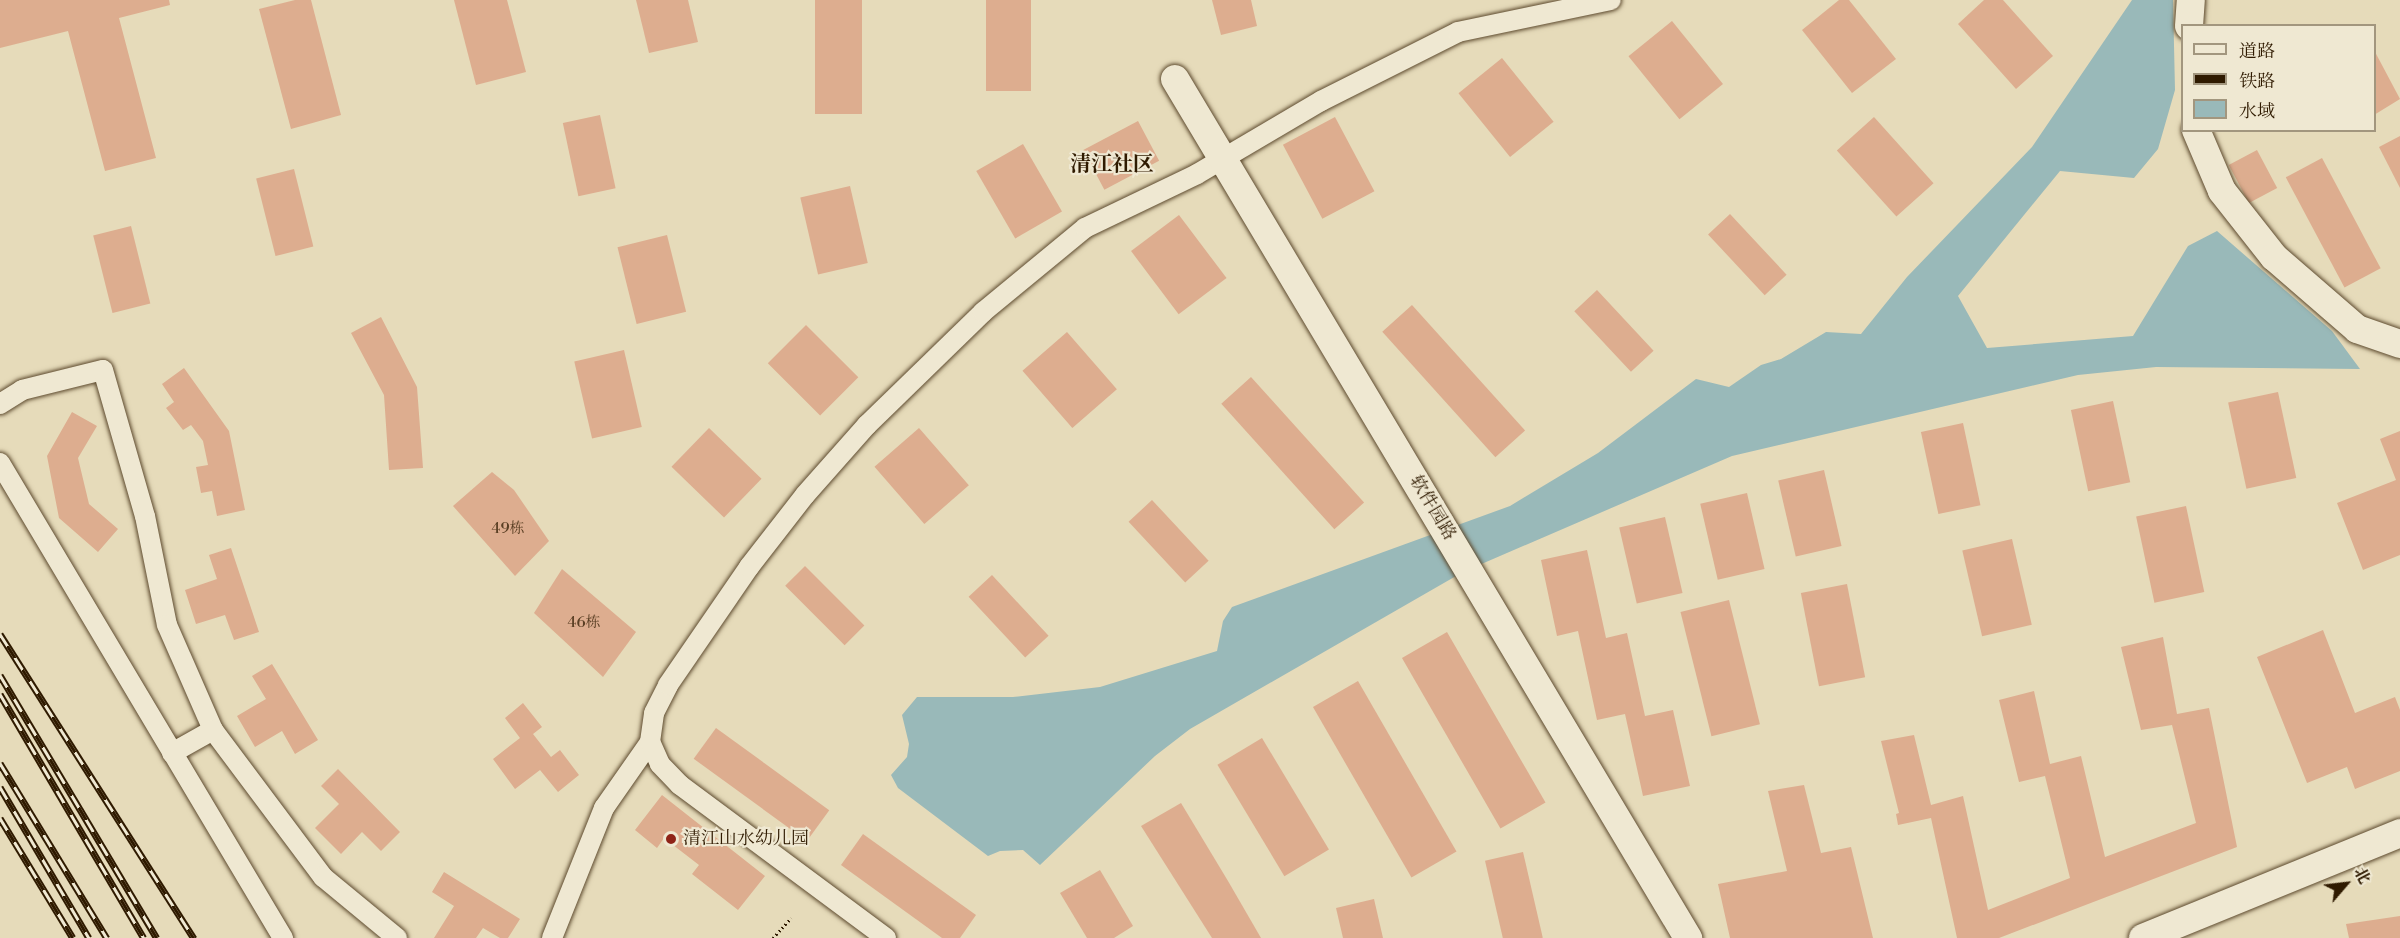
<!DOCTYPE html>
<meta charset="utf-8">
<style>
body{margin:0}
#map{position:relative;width:2400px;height:938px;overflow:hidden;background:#e6dbba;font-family:"Libre Bodoni","Noto Serif SC",serif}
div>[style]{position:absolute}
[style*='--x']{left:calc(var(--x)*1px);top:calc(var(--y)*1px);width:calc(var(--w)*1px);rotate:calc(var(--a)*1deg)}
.water>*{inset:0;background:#99b9b9}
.building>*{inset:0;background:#ddad8f;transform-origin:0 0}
.path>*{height:3px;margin-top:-1.5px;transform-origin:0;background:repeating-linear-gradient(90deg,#2f1a00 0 1.5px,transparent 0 4.5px)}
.roads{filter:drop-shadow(0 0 2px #5d4a2e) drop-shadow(0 0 2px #5d4a2e)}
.street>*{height:20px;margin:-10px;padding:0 10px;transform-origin:10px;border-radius:10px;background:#efe8d2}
.secondary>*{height:28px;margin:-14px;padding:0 14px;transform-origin:14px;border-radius:14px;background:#efe8d2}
.rail>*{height:7px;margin-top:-3.5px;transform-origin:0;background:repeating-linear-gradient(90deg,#efe8d2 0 14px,#2f1a00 0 28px);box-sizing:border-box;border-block:2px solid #2f1a00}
.dots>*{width:16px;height:16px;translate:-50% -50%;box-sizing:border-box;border:3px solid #efe8d2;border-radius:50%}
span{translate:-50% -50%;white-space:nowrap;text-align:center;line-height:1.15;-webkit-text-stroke:4.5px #efe8d2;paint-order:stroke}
.number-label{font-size:15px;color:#5a3f24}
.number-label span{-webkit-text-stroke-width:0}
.street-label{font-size:18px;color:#2f1a00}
.poi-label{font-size:18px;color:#2f1a00}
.left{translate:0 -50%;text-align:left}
.quarter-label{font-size:21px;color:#2f1a00;font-weight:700}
.legend{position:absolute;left:2181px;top:24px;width:195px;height:108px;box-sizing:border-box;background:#efe8d2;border:2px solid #a2967e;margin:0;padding:8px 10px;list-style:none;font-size:18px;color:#2f1a00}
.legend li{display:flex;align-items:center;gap:12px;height:30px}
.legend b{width:30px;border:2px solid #a2967e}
.north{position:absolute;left:2316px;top:854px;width:60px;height:60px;-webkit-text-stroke:4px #efe8d2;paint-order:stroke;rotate:62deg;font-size:16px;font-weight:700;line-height:24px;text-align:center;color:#2f1a00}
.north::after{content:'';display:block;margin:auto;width:21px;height:27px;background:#2f1a00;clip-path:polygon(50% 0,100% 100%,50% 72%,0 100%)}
</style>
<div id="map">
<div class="water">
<div style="clip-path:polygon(2132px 0,2173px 0,2175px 90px,2158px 149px,2134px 178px,2060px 171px,1958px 296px,1987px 348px,2133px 336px,2188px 246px,2217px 231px,2332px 331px,2360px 369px,2156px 367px,2078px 375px,1732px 456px,1463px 572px,1190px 729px,1155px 756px,1040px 865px,1023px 850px,1000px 851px,988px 856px,898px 788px,891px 775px,907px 757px,909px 744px,902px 715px,917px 697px,1013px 697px,1100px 687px,1217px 651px,1223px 621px,1232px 607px,1510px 506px,1598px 453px,1696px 379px,1729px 387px,1761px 365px,1781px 359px,1826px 332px,1861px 334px,1907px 277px,2032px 147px)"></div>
</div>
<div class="building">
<div style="clip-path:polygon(0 0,169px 0,170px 5px,119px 18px,156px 158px,105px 171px,68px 31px,0 48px)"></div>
<div style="clip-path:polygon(295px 0,311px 0,341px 115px,291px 129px,259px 9px)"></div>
<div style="clip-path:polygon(454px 0,507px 0,526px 72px,476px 85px)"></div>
<div style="clip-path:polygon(636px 0,688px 0,698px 42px,649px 53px)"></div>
<div style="left:815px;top:0;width:47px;height:114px"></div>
<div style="left:986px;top:0;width:45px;height:91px"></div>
<div style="clip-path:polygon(1212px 0,1251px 0,1257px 26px,1221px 35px)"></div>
<div style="clip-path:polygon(1839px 0,1849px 0,1896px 59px,1852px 93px,1802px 30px)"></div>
<div style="clip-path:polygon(1984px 0,2003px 0,2053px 56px,2016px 89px,1958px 24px)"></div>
<div style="left:1672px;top:21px;width:81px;height:56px;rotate:51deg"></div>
<div style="clip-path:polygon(2374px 50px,2400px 99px,2374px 115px)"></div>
<div style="left:1502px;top:58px;width:82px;height:56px;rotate:51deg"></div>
<div style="left:600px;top:115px;width:75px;height:38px;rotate:78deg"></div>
<div style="left:1335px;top:117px;width:84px;height:59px;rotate:62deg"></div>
<div style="left:1874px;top:117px;width:89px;height:50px;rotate:48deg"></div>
<div style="left:1138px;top:121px;width:45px;height:62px;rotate:62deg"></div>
<div style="clip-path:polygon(2400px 136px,2400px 188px,2379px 147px)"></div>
<div style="left:1023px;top:144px;width:78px;height:54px;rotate:60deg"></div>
<div style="left:2257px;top:150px;width:43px;height:32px;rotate:62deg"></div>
<div style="left:2322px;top:158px;width:125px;height:41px;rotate:62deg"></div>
<div style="left:294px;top:169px;width:80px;height:39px;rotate:76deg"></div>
<div style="left:850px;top:186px;width:79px;height:51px;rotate:77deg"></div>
<div style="left:1730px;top:214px;width:83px;height:30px;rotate:47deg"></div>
<div style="left:1179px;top:215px;width:79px;height:60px;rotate:53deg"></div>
<div style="left:131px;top:226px;width:80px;height:39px;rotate:76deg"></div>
<div style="left:667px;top:235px;width:79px;height:51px;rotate:76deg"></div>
<div style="left:1597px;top:290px;width:83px;height:31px;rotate:47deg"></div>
<div style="left:1412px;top:305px;width:169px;height:40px;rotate:48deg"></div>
<div style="clip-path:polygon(381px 317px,417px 387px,423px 468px,389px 470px,384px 395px,351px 333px)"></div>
<div style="left:806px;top:325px;width:74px;height:54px;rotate:45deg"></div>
<div style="left:1067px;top:332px;width:76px;height:59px;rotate:49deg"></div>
<div style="left:624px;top:350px;width:79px;height:51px;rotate:77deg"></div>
<div style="clip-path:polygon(184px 368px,229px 431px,245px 510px,217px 516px,212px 491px,201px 493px,196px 467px,208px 465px,203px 441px,191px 425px,183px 430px,166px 408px,174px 402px,162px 384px)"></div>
<div style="left:1251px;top:377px;width:169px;height:40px;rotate:48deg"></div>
<div style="left:2278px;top:392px;width:88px;height:51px;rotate:78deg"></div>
<div style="left:2113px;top:401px;width:83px;height:43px;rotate:78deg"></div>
<div style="clip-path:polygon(72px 412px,97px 426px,78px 458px,89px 504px,118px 529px,98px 552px,59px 518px,47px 456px)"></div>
<div style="left:1963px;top:423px;width:84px;height:43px;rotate:78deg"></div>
<div style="left:709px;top:428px;width:73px;height:54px;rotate:44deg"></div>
<div style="left:919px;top:428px;width:76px;height:59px;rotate:49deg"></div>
<div style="clip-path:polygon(2400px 431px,2400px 555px,2363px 570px,2337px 503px,2396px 480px,2380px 439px)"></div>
<div style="left:1824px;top:470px;width:78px;height:47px;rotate:77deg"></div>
<div style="clip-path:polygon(492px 472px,514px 490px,549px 541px,515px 576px,453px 506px)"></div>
<div style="left:1747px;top:493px;width:78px;height:48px;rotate:77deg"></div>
<div style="left:1152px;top:500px;width:83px;height:32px;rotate:47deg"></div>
<div style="left:2186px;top:506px;width:88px;height:51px;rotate:78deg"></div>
<div style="left:1665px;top:517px;width:78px;height:47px;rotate:77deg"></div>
<div style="left:2012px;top:539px;width:88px;height:51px;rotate:77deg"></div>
<div style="clip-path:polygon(231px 548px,259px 632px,234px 640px,225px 615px,196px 624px,185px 590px,217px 579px,209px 555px)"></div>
<div style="clip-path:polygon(1587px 550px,1606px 638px,1627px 633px,1645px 716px,1673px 710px,1690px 786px,1643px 796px,1625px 714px,1597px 720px,1578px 631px,1557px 636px,1541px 560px)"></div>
<div style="left:805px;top:566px;width:84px;height:28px;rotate:45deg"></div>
<div style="clip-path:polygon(562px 569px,636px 632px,603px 677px,534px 613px)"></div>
<div style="left:992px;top:575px;width:83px;height:32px;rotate:47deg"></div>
<div style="left:1847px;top:584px;width:95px;height:47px;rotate:79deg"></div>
<div style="left:1729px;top:600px;width:128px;height:50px;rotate:76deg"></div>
<div style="clip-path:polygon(2323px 630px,2355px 713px,2395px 697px,2400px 710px,2400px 771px,2355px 789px,2347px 767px,2307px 783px,2257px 657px)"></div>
<div style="left:1447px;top:632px;width:197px;height:52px;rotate:60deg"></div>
<div style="clip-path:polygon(2163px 637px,2177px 714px,2209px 708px,2237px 847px,1999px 938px,1957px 938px,1931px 818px,1898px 825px,1896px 814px,1899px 813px,1881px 741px,1914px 735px,1931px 805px,1963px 796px,1988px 910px,2070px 878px,2045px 776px,2019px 782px,1999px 700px,2034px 691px,2050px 764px,2081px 756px,2105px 857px,2196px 823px,2172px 725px,2141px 730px,2121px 647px)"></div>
<div style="clip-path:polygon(272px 664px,318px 740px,295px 754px,282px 731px,255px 747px,237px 716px,266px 699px,252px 676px)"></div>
<div style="left:1358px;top:681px;width:197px;height:52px;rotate:60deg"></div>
<div style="clip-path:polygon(523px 703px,542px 727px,533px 734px,551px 757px,560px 750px,579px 775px,558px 792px,540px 770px,515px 789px,493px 759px,520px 738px,505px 718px)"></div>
<div style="left:716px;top:728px;width:140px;height:38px;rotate:36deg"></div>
<div style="left:1262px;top:738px;width:130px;height:52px;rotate:59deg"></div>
<div style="clip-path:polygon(338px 769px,400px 832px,381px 851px,362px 832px,341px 854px,315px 828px,339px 804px,321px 786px)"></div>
<div style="clip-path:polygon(1804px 785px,1821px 853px,1851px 847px,1873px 938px,1730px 938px,1718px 884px,1787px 871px,1768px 791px)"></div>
<div style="clip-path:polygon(662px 795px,765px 876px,738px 910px,692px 874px,699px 865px,664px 838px,657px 848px,635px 830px)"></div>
<div style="clip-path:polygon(1181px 803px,1228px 881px,1261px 938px,1212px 938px,1141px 826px)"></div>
<div style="clip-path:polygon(863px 834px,976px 915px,960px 938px,942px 938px,841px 865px)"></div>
<div style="left:1523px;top:852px;width:88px;height:39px;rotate:77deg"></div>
<div style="clip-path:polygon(1100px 870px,1133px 926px,1114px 938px,1087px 938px,1060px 893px)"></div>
<div style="clip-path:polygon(444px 872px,520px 919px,508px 938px,500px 938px,483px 928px,476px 938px,434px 938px,454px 906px,432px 892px)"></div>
<div style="clip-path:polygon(1374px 899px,1383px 938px,1343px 938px,1336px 908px)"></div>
<div style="clip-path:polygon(2400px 916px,2400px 938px,2349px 938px,2346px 924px)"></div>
</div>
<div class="path">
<div style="--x:773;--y:938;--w:27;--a:-48"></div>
</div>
<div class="roads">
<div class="street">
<div style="--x:0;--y:404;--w:26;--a:-32"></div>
<div style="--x:22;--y:390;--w:83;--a:-13.9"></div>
<div style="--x:103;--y:370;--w:152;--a:74"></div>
<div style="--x:145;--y:516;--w:111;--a:78.6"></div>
<div style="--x:167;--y:625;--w:115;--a:66.3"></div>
<div style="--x:213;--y:730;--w:184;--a:53.2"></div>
<div style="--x:323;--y:877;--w:96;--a:39.5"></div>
<div style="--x:0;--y:463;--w:553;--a:59.21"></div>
<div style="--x:172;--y:753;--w:47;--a:-29.3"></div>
<div style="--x:552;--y:938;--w:140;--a:-68.2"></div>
<div style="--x:604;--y:808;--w:80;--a:-55.1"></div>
<div style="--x:886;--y:938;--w:257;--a:-143.4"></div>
<div style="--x:680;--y:785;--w:29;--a:-134"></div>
<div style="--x:660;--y:764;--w:24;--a:-114"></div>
<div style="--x:650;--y:742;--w:29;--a:-82"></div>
<div style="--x:654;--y:713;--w:31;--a:-63"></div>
<div style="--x:668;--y:685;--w:143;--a:-55.5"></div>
<div style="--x:749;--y:567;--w:91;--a:-52.1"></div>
<div style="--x:805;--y:495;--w:94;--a:-48.5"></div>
<div style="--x:867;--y:425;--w:162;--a:-44.2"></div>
<div style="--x:983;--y:312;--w:132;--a:-39.5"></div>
<div style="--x:1085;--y:228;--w:124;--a:-25.7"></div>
<div style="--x:1197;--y:174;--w:144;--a:-30.5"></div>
<div style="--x:1321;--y:101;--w:153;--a:-26.7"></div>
<div style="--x:1458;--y:32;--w:156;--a:-11.8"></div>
</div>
<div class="secondary">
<div style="--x:2189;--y:26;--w:26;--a:-86"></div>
<div style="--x:1175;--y:79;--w:1001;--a:59.15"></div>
<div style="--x:2196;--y:130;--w:66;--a:66.9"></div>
<div style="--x:2222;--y:191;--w:84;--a:51.8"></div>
<div style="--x:2274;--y:257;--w:110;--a:40.9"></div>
<div style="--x:2357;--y:329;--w:46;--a:19.2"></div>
<div style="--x:2143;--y:938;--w:278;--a:-22.2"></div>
</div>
</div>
<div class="rail">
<div style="--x:0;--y:634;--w:361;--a:57.5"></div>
<div style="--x:0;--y:675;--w:306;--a:59.2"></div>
<div style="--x:0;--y:694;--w:283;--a:59.5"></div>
<div style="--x:0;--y:763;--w:205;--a:58.6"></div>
<div style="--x:0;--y:787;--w:175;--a:59.5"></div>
<div style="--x:0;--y:818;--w:140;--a:58.7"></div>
</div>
<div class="dots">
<div style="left:671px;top:839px;background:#8f2418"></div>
</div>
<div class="number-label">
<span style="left:508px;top:529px">49栋</span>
<span style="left:584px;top:623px">46栋</span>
</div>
<div class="street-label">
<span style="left:1432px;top:508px;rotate:59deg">软件园路</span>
</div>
<div class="poi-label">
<span class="left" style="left:683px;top:839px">清江山水幼儿园</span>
</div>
<div class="quarter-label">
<span style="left:1112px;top:165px">清江社区</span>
</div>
<ul class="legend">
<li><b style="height:8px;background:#efe8d2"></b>道路</li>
<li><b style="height:8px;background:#2f1a00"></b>铁路</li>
<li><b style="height:16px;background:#99b9b9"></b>水域</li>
</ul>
<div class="north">北</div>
</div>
